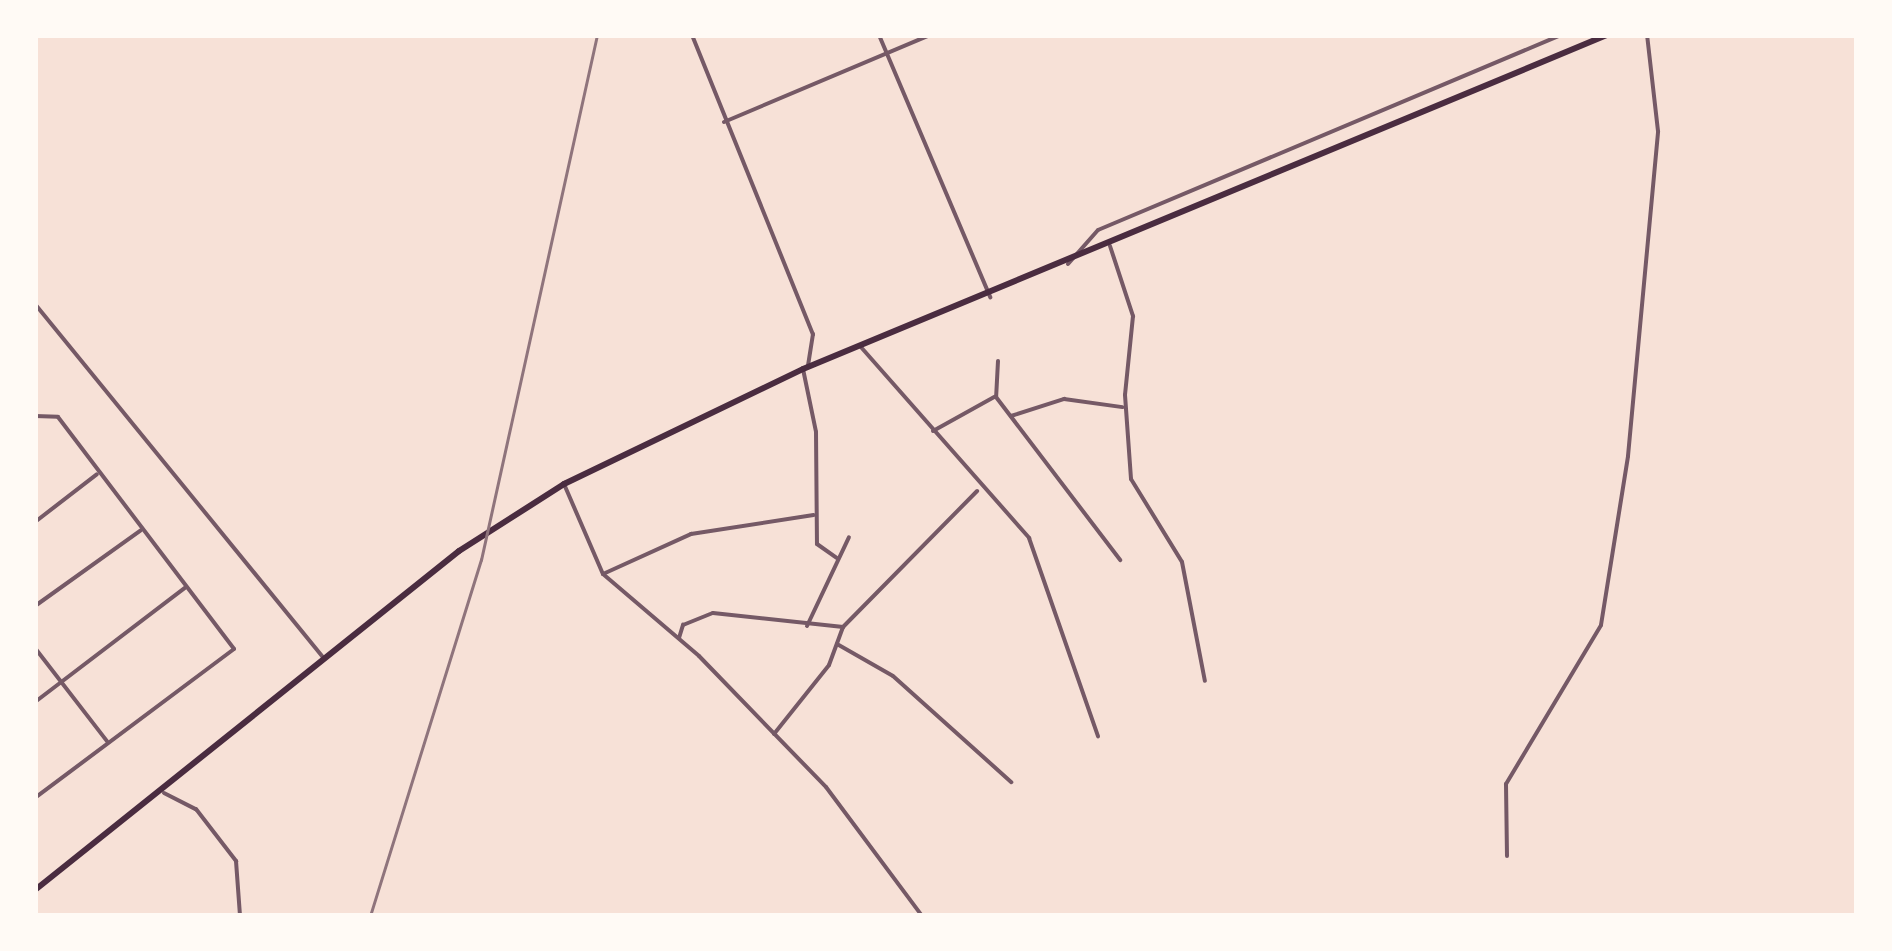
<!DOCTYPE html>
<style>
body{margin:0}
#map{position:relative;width:1892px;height:951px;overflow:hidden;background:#f7e1d7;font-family:"Fira Sans",sans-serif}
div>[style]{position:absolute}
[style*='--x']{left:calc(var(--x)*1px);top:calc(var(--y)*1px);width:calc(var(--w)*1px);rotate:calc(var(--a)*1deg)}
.minor>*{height:4px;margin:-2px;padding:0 2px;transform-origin:2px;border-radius:2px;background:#755966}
.primary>*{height:6px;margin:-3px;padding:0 3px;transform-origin:3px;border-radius:3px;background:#4a2c40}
.rail>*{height:2.5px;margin:-1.25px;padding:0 1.25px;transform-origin:1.25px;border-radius:1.25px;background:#8f747c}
span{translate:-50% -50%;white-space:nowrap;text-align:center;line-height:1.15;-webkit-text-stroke:8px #fffaf5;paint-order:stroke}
.frame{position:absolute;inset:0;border:38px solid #fffaf5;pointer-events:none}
</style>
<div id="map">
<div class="minor">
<div style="--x:692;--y:35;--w:323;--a:68"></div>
<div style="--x:813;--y:334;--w:33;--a:99"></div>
<div style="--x:879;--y:35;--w:285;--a:67"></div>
<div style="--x:724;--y:122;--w:224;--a:-22.9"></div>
<div style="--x:1110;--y:246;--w:74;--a:71.8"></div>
<div style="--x:1133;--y:316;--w:79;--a:95.8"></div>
<div style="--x:1125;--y:395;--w:84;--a:85.9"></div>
<div style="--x:1131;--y:479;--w:97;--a:58.4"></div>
<div style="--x:1182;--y:562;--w:121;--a:79.1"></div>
<div style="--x:1068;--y:264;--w:45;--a:-48.6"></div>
<div style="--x:1098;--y:230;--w:502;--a:-22.84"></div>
<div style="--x:35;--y:304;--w:457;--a:50.8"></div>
<div style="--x:860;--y:346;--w:256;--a:48.6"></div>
<div style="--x:1029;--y:538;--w:210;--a:70.8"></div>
<div style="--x:998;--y:361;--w:36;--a:93"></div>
<div style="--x:996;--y:397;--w:205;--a:52.7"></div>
<div style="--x:803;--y:369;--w:64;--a:78.3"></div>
<div style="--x:816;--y:432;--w:112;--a:89.5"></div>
<div style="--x:817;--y:544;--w:24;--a:35"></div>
<div style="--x:35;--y:416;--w:23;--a:2"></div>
<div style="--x:58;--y:417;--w:291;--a:52.8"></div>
<div style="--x:234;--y:649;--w:249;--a:143.2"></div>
<div style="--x:1011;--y:416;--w:56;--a:-17.8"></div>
<div style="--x:1064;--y:399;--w:59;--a:7.9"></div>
<div style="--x:933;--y:431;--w:70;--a:-29.1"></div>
<div style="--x:564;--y:484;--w:98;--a:66.6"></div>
<div style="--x:603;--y:574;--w:126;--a:40.5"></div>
<div style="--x:699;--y:656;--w:182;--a:45.9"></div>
<div style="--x:826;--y:787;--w:161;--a:53.3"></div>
<div style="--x:35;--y:522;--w:78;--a:-37.7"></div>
<div style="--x:603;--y:574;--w:97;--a:-24.4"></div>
<div style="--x:691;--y:534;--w:124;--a:-8.8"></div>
<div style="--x:35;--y:606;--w:130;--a:-35.6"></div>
<div style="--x:807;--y:626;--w:98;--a:-64.7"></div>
<div style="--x:679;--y:638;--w:14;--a:-73"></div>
<div style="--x:683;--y:625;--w:32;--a:-22"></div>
<div style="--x:713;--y:613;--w:131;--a:6.1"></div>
<div style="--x:837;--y:644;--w:64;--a:29.7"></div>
<div style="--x:893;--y:676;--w:159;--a:41.9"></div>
<div style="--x:35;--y:648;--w:118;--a:52.3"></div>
<div style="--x:35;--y:702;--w:190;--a:-37.3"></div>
<div style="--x:774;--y:734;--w:88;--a:-51.4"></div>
<div style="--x:829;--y:665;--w:40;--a:-69.8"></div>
<div style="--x:843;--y:627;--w:191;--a:-45.4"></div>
<div style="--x:164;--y:793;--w:36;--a:27"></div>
<div style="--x:196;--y:809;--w:66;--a:52.4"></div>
<div style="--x:236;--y:861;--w:55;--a:85.8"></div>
<div style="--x:1507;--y:856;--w:72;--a:-90.8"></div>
<div style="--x:1506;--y:784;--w:185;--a:-59.1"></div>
<div style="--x:1601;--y:625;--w:171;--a:-80.9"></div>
<div style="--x:1628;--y:456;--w:326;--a:-84.7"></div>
<div style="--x:1658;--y:131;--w:97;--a:-96.5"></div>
</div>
<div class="primary">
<div style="--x:35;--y:890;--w:543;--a:-38.64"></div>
<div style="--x:459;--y:551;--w:125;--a:-32.5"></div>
<div style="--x:564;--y:484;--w:265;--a:-25.7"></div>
<div style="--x:803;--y:369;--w:871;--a:-22.56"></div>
</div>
<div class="rail">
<div style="--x:370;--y:916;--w:373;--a:-72.7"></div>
<div style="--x:481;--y:560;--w:538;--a:-77.54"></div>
</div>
<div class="frame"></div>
</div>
